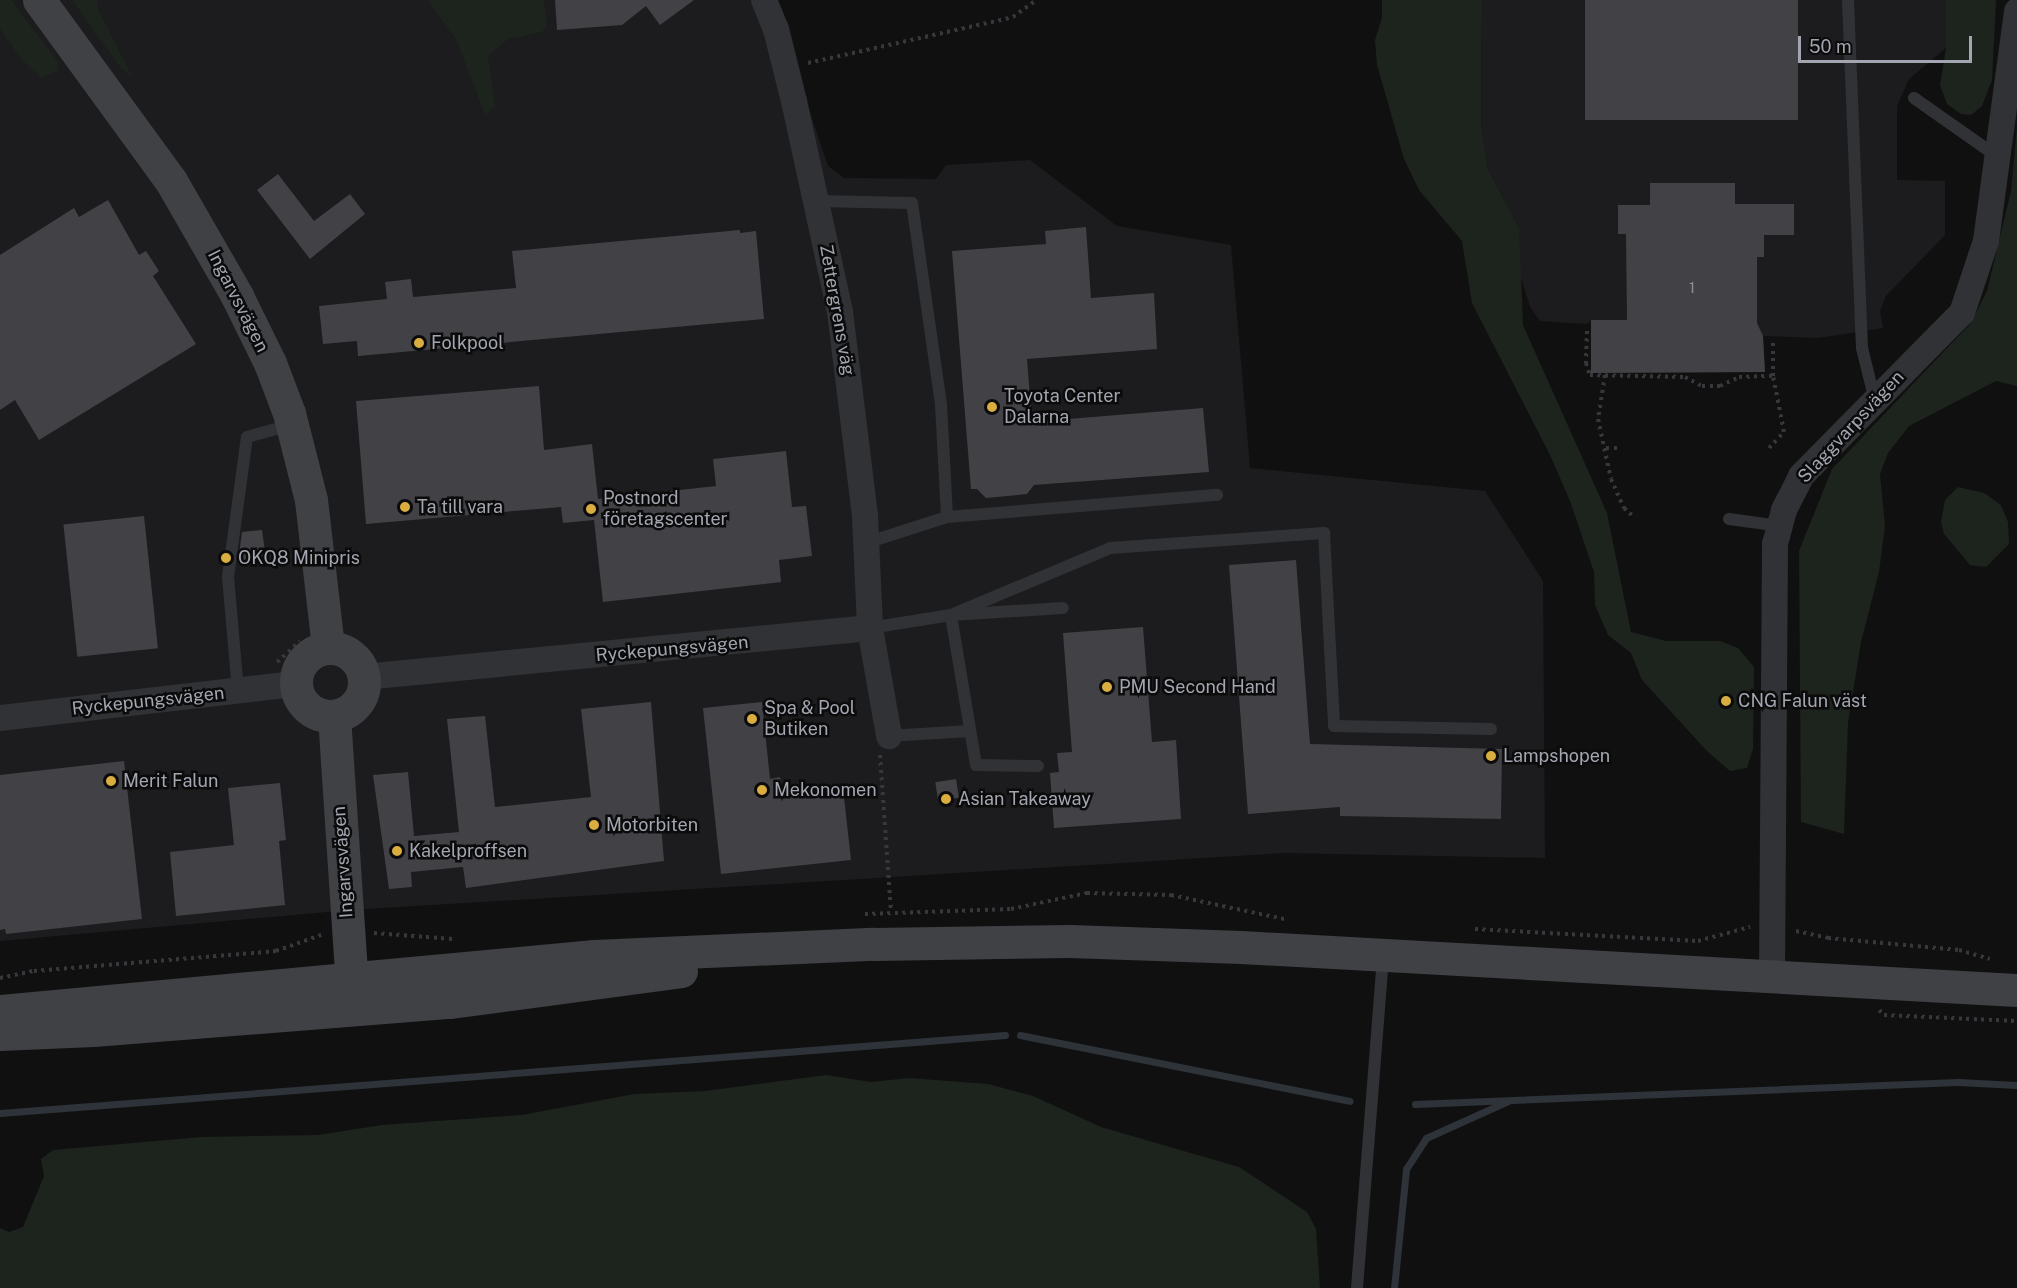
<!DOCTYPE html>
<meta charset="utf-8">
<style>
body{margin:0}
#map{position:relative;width:2017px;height:1288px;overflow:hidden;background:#101011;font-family:"Public Sans",sans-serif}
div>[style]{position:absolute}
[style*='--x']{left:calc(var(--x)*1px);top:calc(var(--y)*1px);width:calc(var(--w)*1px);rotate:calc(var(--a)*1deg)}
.built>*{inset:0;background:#1c1c1e}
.green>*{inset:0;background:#1d231d}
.stream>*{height:7px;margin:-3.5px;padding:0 3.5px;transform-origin:3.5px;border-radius:3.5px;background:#2d3339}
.building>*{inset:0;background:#424246;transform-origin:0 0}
.path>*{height:4px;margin-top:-2px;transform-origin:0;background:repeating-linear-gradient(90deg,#37383c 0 3px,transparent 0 7.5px)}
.lane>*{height:12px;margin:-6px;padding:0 6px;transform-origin:6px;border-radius:6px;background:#313235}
.street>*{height:26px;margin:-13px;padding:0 13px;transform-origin:13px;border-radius:13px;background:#313235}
.secondary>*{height:33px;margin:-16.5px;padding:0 16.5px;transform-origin:16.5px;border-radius:16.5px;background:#3f4145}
.secondary>.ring{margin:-16.5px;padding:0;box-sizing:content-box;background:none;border:33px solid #3f4145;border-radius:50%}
.dots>*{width:16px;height:16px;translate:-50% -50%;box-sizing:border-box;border:3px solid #0b0b0c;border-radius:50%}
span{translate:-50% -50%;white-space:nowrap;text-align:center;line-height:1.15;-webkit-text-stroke:5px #0b0b0c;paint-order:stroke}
.number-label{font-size:15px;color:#8b8d96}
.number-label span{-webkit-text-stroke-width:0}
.street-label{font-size:18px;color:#a3a6b0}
.poi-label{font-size:18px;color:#a3a6b0}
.left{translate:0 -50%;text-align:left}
.scale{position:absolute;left:1798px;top:36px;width:174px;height:27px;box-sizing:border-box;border:3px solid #a3a6b0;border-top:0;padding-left:8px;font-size:18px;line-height:21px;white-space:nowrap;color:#a3a6b0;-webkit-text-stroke:4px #0b0b0c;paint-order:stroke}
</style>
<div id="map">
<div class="built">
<div style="clip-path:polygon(0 0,772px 0,828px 166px,844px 178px,936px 179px,946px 165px,1030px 160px,1117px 226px,1231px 245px,1250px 468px,1485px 491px,1543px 581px,1545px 858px,1286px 853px,350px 910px,0 941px)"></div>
<div style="clip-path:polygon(1482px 0,1946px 0,1946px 48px,1909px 79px,1897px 106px,1897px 180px,1945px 181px,1945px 235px,1886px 296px,1880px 311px,1883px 328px,1818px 338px,1763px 336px,1765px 372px,1591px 373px,1591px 320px,1587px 324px,1540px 321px,1530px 307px,1519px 271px,1519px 228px,1488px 169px,1481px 126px)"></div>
</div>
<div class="green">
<div style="clip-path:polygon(0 0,11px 0,59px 63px,58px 71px,41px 78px,21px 59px,0 29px)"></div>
<div style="clip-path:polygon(72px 0,97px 0,98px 9px,133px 78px,120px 67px)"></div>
<div style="clip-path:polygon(428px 0,544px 0,547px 25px,542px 32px,508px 39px,488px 56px,495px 107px,485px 115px,457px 41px)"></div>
<div style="clip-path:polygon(1382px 0,1482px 0,1481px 126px,1488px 169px,1519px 228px,1523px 325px,1607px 513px,1631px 632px,1666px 641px,1720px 641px,1738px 648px,1754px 667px,1753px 749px,1747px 768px,1730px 771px,1707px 751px,1642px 680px,1631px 653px,1608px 635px,1595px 605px,1594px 572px,1570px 501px,1550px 455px,1472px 303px,1462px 241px,1419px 190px,1404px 159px,1377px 65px,1375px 40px,1382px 18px)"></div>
<div style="clip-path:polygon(1946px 0,1996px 0,1992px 80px,1982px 106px,1971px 115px,1961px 114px,1947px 104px,1940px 85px,1946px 48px)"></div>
<div style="clip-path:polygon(2017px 126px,2017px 386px,1996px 381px,1909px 426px,1888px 453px,1880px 474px,1885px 526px,1879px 572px,1861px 642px,1848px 723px,1844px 834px,1801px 822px,1799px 551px,1832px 469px,1971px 323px,1987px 291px,2011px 191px)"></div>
<div style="clip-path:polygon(1958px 487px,1984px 493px,2001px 505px,2008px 522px,2009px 544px,1986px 567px,1970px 565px,1944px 534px,1941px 522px,1945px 500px)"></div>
<div style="clip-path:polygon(826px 1075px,871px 1082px,909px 1078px,988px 1084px,1033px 1096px,1101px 1127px,1239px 1167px,1307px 1212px,1316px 1229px,1320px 1288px,0 1288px,0 1228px,9px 1232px,23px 1227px,44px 1176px,41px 1159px,53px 1150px,201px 1137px,318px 1135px,382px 1125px,522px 1115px,634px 1094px,705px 1091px)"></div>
</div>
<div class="stream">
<div style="--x:1020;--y:1035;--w:336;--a:11.3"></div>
<div style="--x:1415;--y:1104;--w:543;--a:-2.32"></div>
<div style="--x:1958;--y:1082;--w:59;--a:2.9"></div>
<div style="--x:0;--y:1113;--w:1008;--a:-4.44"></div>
<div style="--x:1394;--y:1288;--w:120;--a:-84.2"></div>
<div style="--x:1406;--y:1169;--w:37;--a:-57"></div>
<div style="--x:1426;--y:1138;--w:90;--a:-24.3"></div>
</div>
<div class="building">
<div style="clip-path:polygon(555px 0,694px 0,660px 25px,646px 6px,622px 25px,557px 30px)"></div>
<div style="left:1585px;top:0;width:213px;height:120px"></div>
<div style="clip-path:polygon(278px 174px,314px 221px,350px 194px,365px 214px,310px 259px,257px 190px)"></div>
<div style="clip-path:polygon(1650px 183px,1735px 183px,1735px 204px,1794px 204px,1794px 235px,1764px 235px,1764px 257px,1757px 257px,1757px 323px,1763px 336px,1765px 372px,1591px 373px,1591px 320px,1627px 320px,1626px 234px,1618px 234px,1618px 205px,1650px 205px)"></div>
<div style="clip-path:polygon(108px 200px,139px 255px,146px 251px,159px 271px,153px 276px,196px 344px,39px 440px,15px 400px,0 410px,0 255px,74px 208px,79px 217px)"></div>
<div style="clip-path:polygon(1086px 227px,1091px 298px,1154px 293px,1157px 349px,1027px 359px,1032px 422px,1203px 408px,1209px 472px,1034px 485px,1027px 494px,986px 498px,977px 489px,971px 489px,952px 251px,1046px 244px,1045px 231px)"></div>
<div style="clip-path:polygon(740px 230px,740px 233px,756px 231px,764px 319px,358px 356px,357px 341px,323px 344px,319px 306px,387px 299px,385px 282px,411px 279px,413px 297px,516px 288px,512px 251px)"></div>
<div style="clip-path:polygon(539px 386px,544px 450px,592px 444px,598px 499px,716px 486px,713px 459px,786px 451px,792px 507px,806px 506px,812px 556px,779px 560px,781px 582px,603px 602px,594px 520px,563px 523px,561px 507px,366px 524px,356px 401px)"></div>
<div style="left:144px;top:516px;width:133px;height:81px;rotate:84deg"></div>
<div style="clip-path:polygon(262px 530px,266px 559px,238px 563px,242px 532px)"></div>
<div style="clip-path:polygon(1296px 560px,1310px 744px,1502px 749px,1501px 819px,1340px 816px,1340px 807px,1248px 814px,1229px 565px)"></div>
<div style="clip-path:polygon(1143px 627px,1152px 742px,1176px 740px,1181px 819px,1054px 828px,1050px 773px,1059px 772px,1057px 753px,1072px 752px,1063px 633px)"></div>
<div style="clip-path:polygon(651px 702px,664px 861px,466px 888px,463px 867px,411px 872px,412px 887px,389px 889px,373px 775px,408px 772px,414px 836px,459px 832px,447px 719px,485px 716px,495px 807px,591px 797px,581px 709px)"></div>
<div style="clip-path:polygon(762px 702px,770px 779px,780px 777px,782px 795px,843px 788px,851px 860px,721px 874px,703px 708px)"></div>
<div style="clip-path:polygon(124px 761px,142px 919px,6px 934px,5px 929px,0 930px,0 775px)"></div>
<div style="left:956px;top:779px;width:19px;height:21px;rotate:81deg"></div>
<div style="clip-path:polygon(280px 783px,286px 840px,279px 841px,285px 905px,176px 916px,170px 852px,234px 845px,228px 788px)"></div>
</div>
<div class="path">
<div style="--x:808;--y:63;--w:210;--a:-12.6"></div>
<div style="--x:1013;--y:17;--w:29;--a:-36"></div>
<div style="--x:1587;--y:331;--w:32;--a:92"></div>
<div style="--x:1586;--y:363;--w:13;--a:72"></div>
<div style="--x:1590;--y:375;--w:95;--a:1.2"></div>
<div style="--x:1685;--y:377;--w:19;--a:28"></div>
<div style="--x:1702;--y:386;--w:18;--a:0"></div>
<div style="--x:1720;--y:386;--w:21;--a:-25"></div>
<div style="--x:1739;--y:377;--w:34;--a:-2"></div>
<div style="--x:1605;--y:375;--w:45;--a:99"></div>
<div style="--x:1598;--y:419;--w:61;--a:77.8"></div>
<div style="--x:1611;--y:479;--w:32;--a:66"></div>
<div style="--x:1624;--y:508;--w:13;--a:42"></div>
<div style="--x:1606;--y:448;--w:12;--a:0"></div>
<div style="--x:1769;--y:448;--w:22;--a:-47"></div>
<div style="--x:1784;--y:432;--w:57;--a:-101.1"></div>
<div style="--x:1773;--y:376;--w:34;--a:-90"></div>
<div style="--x:277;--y:662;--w:31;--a:-42"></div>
<div style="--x:290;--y:709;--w:20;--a:24"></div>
<div style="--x:880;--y:755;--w:157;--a:86"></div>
<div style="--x:865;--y:914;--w:146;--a:-2"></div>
<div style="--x:1011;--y:909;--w:78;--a:-11.9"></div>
<div style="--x:1087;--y:893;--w:84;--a:1.4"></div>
<div style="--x:1171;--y:895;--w:116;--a:12"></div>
<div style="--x:1475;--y:929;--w:223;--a:3.1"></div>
<div style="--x:1698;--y:941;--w:54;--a:-15.1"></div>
<div style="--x:1796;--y:931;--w:33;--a:12"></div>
<div style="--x:1828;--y:938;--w:132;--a:5.2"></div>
<div style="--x:1959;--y:950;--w:32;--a:16"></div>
<div style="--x:374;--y:933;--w:79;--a:4.3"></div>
<div style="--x:0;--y:978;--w:35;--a:-12"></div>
<div style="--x:34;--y:971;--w:243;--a:-4.7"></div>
<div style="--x:276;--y:951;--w:48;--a:-19.6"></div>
<div style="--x:1879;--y:1010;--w:7;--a:45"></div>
<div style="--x:1884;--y:1015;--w:133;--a:2.6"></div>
</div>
<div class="lane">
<div style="--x:1848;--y:0;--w:348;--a:87.7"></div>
<div style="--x:1862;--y:348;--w:55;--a:76.2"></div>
<div style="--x:1914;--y:98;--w:103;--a:35.1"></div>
<div style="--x:816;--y:201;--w:96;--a:1.2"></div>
<div style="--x:912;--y:203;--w:204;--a:81.8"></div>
<div style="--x:941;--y:405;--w:112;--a:86.9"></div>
<div style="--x:1729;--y:519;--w:51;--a:7.8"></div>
<div style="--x:866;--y:543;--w:85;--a:-17.8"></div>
<div style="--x:947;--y:517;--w:271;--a:-4.7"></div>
<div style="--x:870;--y:628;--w:82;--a:-9.1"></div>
<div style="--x:951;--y:615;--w:112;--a:-3.6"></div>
<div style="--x:238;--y:691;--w:114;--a:-95"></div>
<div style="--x:228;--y:577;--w:141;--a:-82.3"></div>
<div style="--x:247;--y:437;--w:46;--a:-15.3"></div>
<div style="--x:889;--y:736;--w:80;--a:-3.6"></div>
<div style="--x:1038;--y:766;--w:62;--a:-179.1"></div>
<div style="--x:976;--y:765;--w:152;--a:-99.5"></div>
<div style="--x:951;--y:615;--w:173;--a:-22.8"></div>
<div style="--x:1110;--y:548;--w:215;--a:-4"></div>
<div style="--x:1324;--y:533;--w:193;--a:87"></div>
<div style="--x:1334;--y:726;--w:157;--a:1.1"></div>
<div style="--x:1357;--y:1288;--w:332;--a:-85.5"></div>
</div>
<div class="street">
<div style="--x:764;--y:0;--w:31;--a:68"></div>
<div style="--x:776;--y:29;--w:74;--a:76"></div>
<div style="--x:794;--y:101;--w:216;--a:77.7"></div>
<div style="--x:840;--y:312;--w:207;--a:83"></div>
<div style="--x:865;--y:517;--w:111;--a:87.4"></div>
<div style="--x:364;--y:677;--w:508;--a:-5.53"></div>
<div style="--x:870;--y:628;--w:110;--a:80"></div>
<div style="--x:0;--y:718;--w:298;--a:-6.6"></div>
<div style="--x:1772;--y:976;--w:432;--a:-89.6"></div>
<div style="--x:1775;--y:544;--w:35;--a:-75"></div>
<div style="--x:1784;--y:510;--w:38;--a:-63"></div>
<div style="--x:1801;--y:476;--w:229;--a:-45.4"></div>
<div style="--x:1962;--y:313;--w:76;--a:-71.6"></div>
<div style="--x:1986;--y:241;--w:232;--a:-82.3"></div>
</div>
<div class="secondary">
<div style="--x:39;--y:0;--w:224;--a:53.9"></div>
<div style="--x:171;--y:181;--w:133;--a:60.1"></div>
<div style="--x:237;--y:296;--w:75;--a:63.8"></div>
<div style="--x:270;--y:363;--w:53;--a:69.2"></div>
<div style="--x:289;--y:413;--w:90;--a:75.8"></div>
<div style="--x:311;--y:500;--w:149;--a:83.4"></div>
<div class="ring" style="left:296px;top:648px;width:35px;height:35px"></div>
<div style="--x:334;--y:716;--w:285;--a:86.2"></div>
<div style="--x:0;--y:1011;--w:597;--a:-5.29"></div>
<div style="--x:594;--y:956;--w:279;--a:-2.5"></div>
<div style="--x:873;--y:944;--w:197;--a:-0.9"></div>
<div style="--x:1070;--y:941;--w:171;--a:2"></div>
<div style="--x:1241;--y:947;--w:777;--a:3.17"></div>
<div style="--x:0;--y:1034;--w:93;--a:-2.5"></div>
<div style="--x:93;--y:1030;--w:358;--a:-4.5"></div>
<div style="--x:450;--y:1002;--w:233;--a:-7.6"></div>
</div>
<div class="dots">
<div style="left:419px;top:343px;background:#d9ad3f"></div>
<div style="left:992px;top:407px;background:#d9ad3f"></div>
<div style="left:405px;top:507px;background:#d9ad3f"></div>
<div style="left:591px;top:509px;background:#d9ad3f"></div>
<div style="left:226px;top:558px;background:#d9ad3f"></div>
<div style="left:1107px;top:687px;background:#d9ad3f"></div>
<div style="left:1726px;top:701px;background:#d9ad3f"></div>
<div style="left:752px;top:719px;background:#d9ad3f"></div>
<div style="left:1491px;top:756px;background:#d9ad3f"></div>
<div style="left:111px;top:781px;background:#d9ad3f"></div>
<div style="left:762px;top:790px;background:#d9ad3f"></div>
<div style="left:946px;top:799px;background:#d9ad3f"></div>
<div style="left:594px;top:825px;background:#d9ad3f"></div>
<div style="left:397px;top:851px;background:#d9ad3f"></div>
</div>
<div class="number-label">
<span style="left:1692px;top:288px">1</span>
</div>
<div class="street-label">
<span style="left:238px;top:301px;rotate:63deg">Ingarvsvägen</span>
<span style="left:837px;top:310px;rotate:80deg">Zettergrens väg</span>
<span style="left:1851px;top:427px;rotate:-47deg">Slaggvarpsvägen</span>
<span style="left:672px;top:649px;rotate:-5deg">Ryckepungsvägen</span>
<span style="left:148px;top:701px;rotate:-6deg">Ryckepungsvägen</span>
<span style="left:343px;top:862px;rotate:-94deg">Ingarvsvägen</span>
</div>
<div class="poi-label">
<span class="left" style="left:431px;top:343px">Folkpool</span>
<span class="left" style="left:1004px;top:407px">Toyota Center<br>Dalarna</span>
<span class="left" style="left:603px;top:509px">Postnord<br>företagscenter</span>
<span class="left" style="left:417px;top:507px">Ta till vara</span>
<span class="left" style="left:238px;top:558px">OKQ8 Minipris</span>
<span class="left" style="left:1119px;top:687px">PMU Second Hand</span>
<span class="left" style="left:1738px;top:701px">CNG Falun väst</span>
<span class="left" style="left:764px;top:719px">Spa &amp; Pool<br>Butiken</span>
<span class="left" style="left:1503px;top:756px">Lampshopen</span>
<span class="left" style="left:123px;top:781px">Merit Falun</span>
<span class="left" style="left:774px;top:790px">Mekonomen</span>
<span class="left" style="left:958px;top:799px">Asian Takeaway</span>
<span class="left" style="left:606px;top:825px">Motorbiten</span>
<span class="left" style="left:409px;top:851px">Kakelproffsen</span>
</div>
<div class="scale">50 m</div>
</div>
